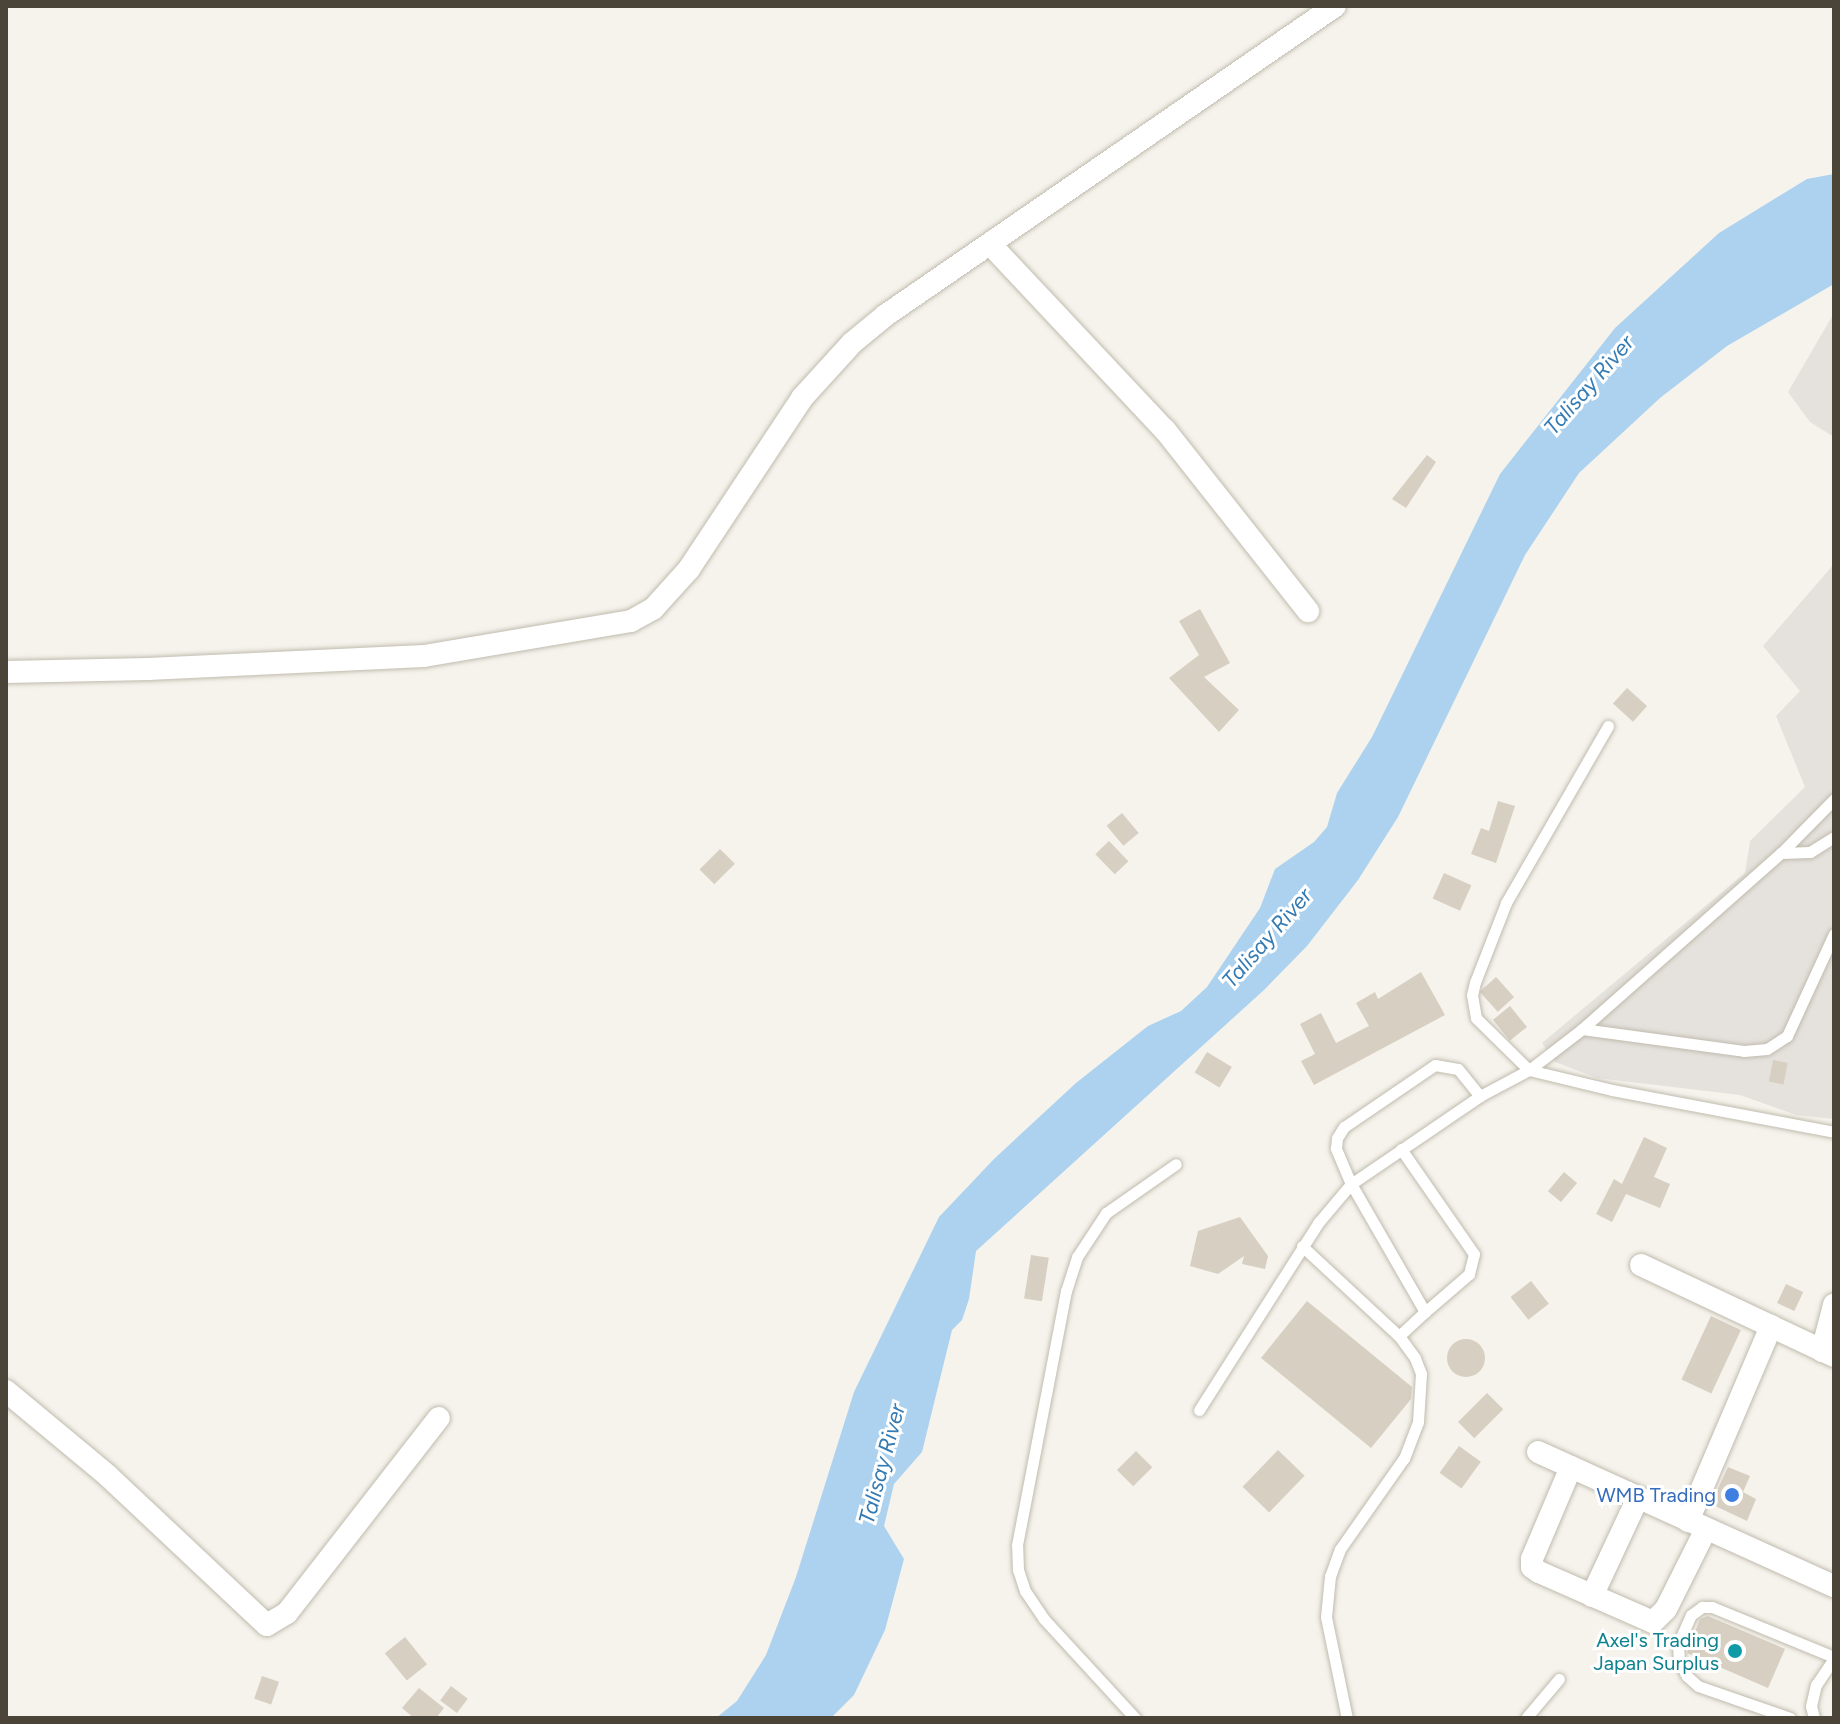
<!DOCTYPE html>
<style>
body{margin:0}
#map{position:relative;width:1840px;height:1724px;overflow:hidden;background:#f5f3ec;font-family:Figtree,sans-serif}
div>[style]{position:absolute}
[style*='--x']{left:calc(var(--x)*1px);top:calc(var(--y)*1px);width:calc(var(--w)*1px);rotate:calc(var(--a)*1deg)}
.industrial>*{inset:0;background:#e5e2dd}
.water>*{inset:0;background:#acd2ef}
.building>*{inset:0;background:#d7cfc2;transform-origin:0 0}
.round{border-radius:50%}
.roads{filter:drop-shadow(0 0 2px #c1bbae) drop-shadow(0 0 2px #c1bbae)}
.lane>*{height:11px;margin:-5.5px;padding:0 5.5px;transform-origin:5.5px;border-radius:5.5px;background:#fff}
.street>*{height:22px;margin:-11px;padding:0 11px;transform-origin:11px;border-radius:11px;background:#fff}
.dots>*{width:22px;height:22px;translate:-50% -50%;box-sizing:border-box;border:4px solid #fff;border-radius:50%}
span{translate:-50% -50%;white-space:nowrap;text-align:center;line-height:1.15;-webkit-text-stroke:6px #fff;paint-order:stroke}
.shop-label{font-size:20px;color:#366cbe}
.right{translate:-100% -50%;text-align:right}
.culture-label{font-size:20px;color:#0d838f}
.water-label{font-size:22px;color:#357bb3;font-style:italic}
.frame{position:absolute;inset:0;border:8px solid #4a4439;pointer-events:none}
</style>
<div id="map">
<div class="industrial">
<div style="clip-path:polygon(1834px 313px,1834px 437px,1810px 422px,1788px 392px)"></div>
<div style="clip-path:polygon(1834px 564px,1834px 1119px,1796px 1115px,1740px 1095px,1597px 1078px,1555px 1062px,1542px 1043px,1745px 873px,1750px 841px,1805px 787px,1776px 716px,1800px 691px,1763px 646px)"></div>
</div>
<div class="water">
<div style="clip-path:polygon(1834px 174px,1834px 284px,1727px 346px,1660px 398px,1579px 473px,1525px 555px,1398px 817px,1358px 880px,1307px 946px,1264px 990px,976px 1251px,969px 1299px,962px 1320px,952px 1330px,922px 1452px,894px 1484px,884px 1526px,904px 1559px,885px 1630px,854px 1695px,831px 1718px,716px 1718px,737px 1701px,766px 1655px,796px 1577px,854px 1392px,939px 1217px,994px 1159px,1076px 1083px,1148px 1026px,1181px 1011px,1207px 987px,1260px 908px,1275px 869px,1314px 842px,1327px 827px,1337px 793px,1372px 737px,1500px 474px,1615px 328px,1719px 233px,1807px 179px)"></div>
</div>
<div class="building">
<div style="clip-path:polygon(1427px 455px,1436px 462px,1406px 508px,1392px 499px)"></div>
<div style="clip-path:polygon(1200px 609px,1230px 663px,1204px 677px,1239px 710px,1219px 732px,1169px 678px,1199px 655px,1179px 621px)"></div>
<div style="left:1627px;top:688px;width:27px;height:21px;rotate:42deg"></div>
<div style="clip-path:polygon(1498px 801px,1515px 806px,1496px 863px,1471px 854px,1481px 828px,1489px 831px)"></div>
<div style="left:1122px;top:813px;width:26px;height:20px;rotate:50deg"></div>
<div style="left:1109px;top:841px;width:28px;height:19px;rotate:46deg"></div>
<div style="left:720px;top:849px;width:21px;height:29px;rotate:45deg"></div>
<div style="left:1444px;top:873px;width:30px;height:28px;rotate:24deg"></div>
<div style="clip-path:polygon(1421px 972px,1445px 1015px,1314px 1085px,1301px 1061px,1315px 1054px,1300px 1024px,1321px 1013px,1336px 1043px,1369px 1026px,1356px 1003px,1375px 992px,1378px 999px)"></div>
<div style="left:1496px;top:977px;width:27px;height:22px;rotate:48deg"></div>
<div style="left:1510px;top:1006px;width:27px;height:22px;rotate:51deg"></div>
<div style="left:1207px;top:1052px;width:29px;height:24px;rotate:31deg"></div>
<div style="left:1773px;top:1060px;width:15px;height:22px;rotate:11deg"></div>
<div style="clip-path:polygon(1644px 1137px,1667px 1148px,1654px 1177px,1670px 1184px,1660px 1208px,1626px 1194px,1612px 1222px,1596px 1214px,1614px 1179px,1622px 1184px)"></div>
<div style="left:1564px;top:1172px;width:17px;height:25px;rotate:40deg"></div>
<div style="clip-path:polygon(1240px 1217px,1268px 1256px,1265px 1269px,1242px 1264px,1244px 1256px,1218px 1274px,1190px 1266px,1198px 1231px)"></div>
<div style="left:1031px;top:1255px;width:18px;height:44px;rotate:9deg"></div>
<div style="left:1531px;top:1281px;width:29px;height:26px;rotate:52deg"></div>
<div style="left:1786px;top:1284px;width:19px;height:21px;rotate:25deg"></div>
<div style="clip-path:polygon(1307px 1301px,1412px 1387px,1411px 1399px,1371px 1448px,1261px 1358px)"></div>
<div style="left:1711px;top:1316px;width:33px;height:70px;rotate:25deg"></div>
<div class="round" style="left:1447px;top:1339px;width:38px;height:38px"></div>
<div style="left:1487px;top:1393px;width:23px;height:41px;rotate:45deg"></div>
<div style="left:1459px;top:1446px;width:27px;height:33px;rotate:36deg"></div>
<div style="left:1278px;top:1450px;width:37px;height:51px;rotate:44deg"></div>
<div style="left:1136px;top:1451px;width:23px;height:27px;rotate:45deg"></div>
<div style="clip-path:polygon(1728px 1467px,1750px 1476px,1743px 1492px,1756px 1499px,1747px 1521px,1711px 1504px)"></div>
<div style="clip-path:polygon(1708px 1616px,1785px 1649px,1768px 1688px,1687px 1653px,1700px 1619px)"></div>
<div style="left:405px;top:1637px;width:35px;height:26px;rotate:51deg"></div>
<div style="left:262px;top:1676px;width:18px;height:24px;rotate:19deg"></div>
<div style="left:451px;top:1686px;width:21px;height:18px;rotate:37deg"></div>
<div style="clip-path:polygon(419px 1688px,444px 1708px,436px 1718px,414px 1718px,402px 1708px)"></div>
</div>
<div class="roads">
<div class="lane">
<div style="--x:1608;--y:726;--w:204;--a:120"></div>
<div style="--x:1506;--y:903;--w:85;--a:111.4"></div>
<div style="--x:1475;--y:982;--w:13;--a:103"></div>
<div style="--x:1472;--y:995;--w:23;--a:80"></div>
<div style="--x:1476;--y:1018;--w:74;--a:44.5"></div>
<div style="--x:1529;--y:1070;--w:85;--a:13.5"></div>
<div style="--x:1612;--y:1090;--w:226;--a:10.7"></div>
<div style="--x:1781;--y:853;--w:76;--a:-45.5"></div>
<div style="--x:1582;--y:1029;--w:163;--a:7.7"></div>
<div style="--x:1744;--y:1051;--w:23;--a:-5"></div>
<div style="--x:1767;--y:1049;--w:24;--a:-33"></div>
<div style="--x:1787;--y:1036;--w:112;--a:-65.3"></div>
<div style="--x:1401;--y:1149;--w:128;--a:55.2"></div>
<div style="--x:1474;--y:1254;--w:21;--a:104"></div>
<div style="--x:1469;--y:1274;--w:58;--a:139.2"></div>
<div style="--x:1302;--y:1246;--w:132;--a:42.9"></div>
<div style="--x:1399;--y:1336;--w:27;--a:54"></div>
<div style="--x:1415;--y:1358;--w:17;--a:69"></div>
<div style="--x:1421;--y:1374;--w:48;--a:93.6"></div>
<div style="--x:1418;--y:1422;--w:39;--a:111"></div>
<div style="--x:1404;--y:1458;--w:111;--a:125.1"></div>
<div style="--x:1340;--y:1549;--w:29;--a:110"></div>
<div style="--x:1330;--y:1576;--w:41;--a:95.6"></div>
<div style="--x:1326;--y:1617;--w:103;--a:78.3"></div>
<div style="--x:1399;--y:1336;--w:35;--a:-43"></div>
<div style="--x:1425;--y:1312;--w:148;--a:-120"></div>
<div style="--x:1351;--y:1184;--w:39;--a:-113"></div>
<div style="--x:1336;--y:1148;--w:10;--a:-84"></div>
<div style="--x:1337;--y:1138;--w:13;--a:-58"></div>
<div style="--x:1344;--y:1127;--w:110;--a:-34.3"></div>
<div style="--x:1435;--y:1065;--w:23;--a:10"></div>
<div style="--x:1458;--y:1069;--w:35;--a:51"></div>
<div style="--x:1199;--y:1410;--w:222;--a:-57.5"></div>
<div style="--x:1318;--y:1223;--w:51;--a:-49.8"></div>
<div style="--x:1351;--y:1184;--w:156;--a:-34.3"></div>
<div style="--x:1480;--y:1096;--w:55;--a:-28"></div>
<div style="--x:1529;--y:1070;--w:67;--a:-37.7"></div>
<div style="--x:1582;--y:1029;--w:266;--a:-41.5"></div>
<div style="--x:1781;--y:853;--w:29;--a:-2"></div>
<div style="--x:1810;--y:852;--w:28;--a:-32"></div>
<div style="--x:1135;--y:1718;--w:134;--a:-132.6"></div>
<div style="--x:1044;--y:1619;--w:34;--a:-124"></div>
<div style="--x:1025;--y:1591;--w:22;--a:-108"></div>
<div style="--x:1018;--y:1570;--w:25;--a:-92"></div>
<div style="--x:1017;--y:1545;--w:259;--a:-79.1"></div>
<div style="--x:1066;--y:1291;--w:36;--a:-72"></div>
<div style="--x:1077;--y:1257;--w:53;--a:-56.6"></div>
<div style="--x:1106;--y:1213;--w:85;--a:-35"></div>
<div style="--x:1526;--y:1718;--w:51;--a:-49.8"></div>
<div style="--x:1790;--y:1718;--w:97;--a:-160.8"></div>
<div style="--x:1698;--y:1686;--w:15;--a:-138"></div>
<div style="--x:1687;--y:1676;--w:18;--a:-117"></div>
<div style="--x:1679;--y:1660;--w:16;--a:-94"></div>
<div style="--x:1678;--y:1644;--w:32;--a:-66"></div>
<div style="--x:1691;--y:1615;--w:14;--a:-36"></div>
<div style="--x:1702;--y:1607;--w:10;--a:0"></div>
<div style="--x:1712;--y:1607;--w:132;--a:22.3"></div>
<div style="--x:1814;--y:1718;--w:12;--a:-104"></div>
<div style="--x:1811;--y:1706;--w:22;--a:-77"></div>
<div style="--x:1816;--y:1685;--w:32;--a:-56"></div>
</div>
<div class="street">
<div style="--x:991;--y:245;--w:254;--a:46.8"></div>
<div style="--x:1165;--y:430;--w:231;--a:51.7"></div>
<div style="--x:6;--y:672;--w:142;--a:-1.2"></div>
<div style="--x:148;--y:669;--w:276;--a:-2.7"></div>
<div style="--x:424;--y:656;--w:210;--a:-9.6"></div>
<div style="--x:631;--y:621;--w:25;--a:-29"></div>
<div style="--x:653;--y:609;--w:54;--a:-48"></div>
<div style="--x:689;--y:569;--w:205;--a:-56.5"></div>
<div style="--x:802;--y:398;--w:74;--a:-47.7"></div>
<div style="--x:852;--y:343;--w:44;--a:-39.5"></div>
<div style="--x:886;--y:315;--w:545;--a:-34.54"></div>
<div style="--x:1641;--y:1265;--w:213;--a:25.2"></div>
<div style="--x:1822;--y:1351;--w:48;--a:-75.4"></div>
<div style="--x:6;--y:1391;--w:131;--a:39.7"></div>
<div style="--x:107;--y:1475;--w:219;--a:43.2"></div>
<div style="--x:267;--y:1625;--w:23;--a:-31"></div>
<div style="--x:287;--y:1613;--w:247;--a:-52.1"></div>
<div style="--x:1538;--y:1452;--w:325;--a:24.4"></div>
<div style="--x:1571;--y:1467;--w:100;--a:113"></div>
<div style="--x:1532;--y:1559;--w:8;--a:90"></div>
<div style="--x:1532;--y:1567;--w:9;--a:36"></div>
<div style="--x:1539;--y:1572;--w:124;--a:23.7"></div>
<div style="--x:1653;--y:1622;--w:18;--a:-45"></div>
<div style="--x:1666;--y:1609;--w:89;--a:-63.4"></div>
<div style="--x:1688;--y:1521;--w:212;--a:-66.9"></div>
<div style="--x:1592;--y:1596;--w:108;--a:-64.9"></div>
</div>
</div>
<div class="dots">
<div style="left:1732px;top:1495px;background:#3f7fe0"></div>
<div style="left:1735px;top:1651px;background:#0f9aa8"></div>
</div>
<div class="shop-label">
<span class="right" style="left:1716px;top:1495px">WMB Trading</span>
</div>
<div class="culture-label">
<span class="right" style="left:1719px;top:1652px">Axel's Trading<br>Japan Surplus</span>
</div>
<div class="water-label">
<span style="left:1589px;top:385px;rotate:-49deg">Talisay River</span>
<span style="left:1267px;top:938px;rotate:-49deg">Talisay River</span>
<span style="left:882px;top:1464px;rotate:-75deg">Talisay River</span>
</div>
<div class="frame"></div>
</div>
